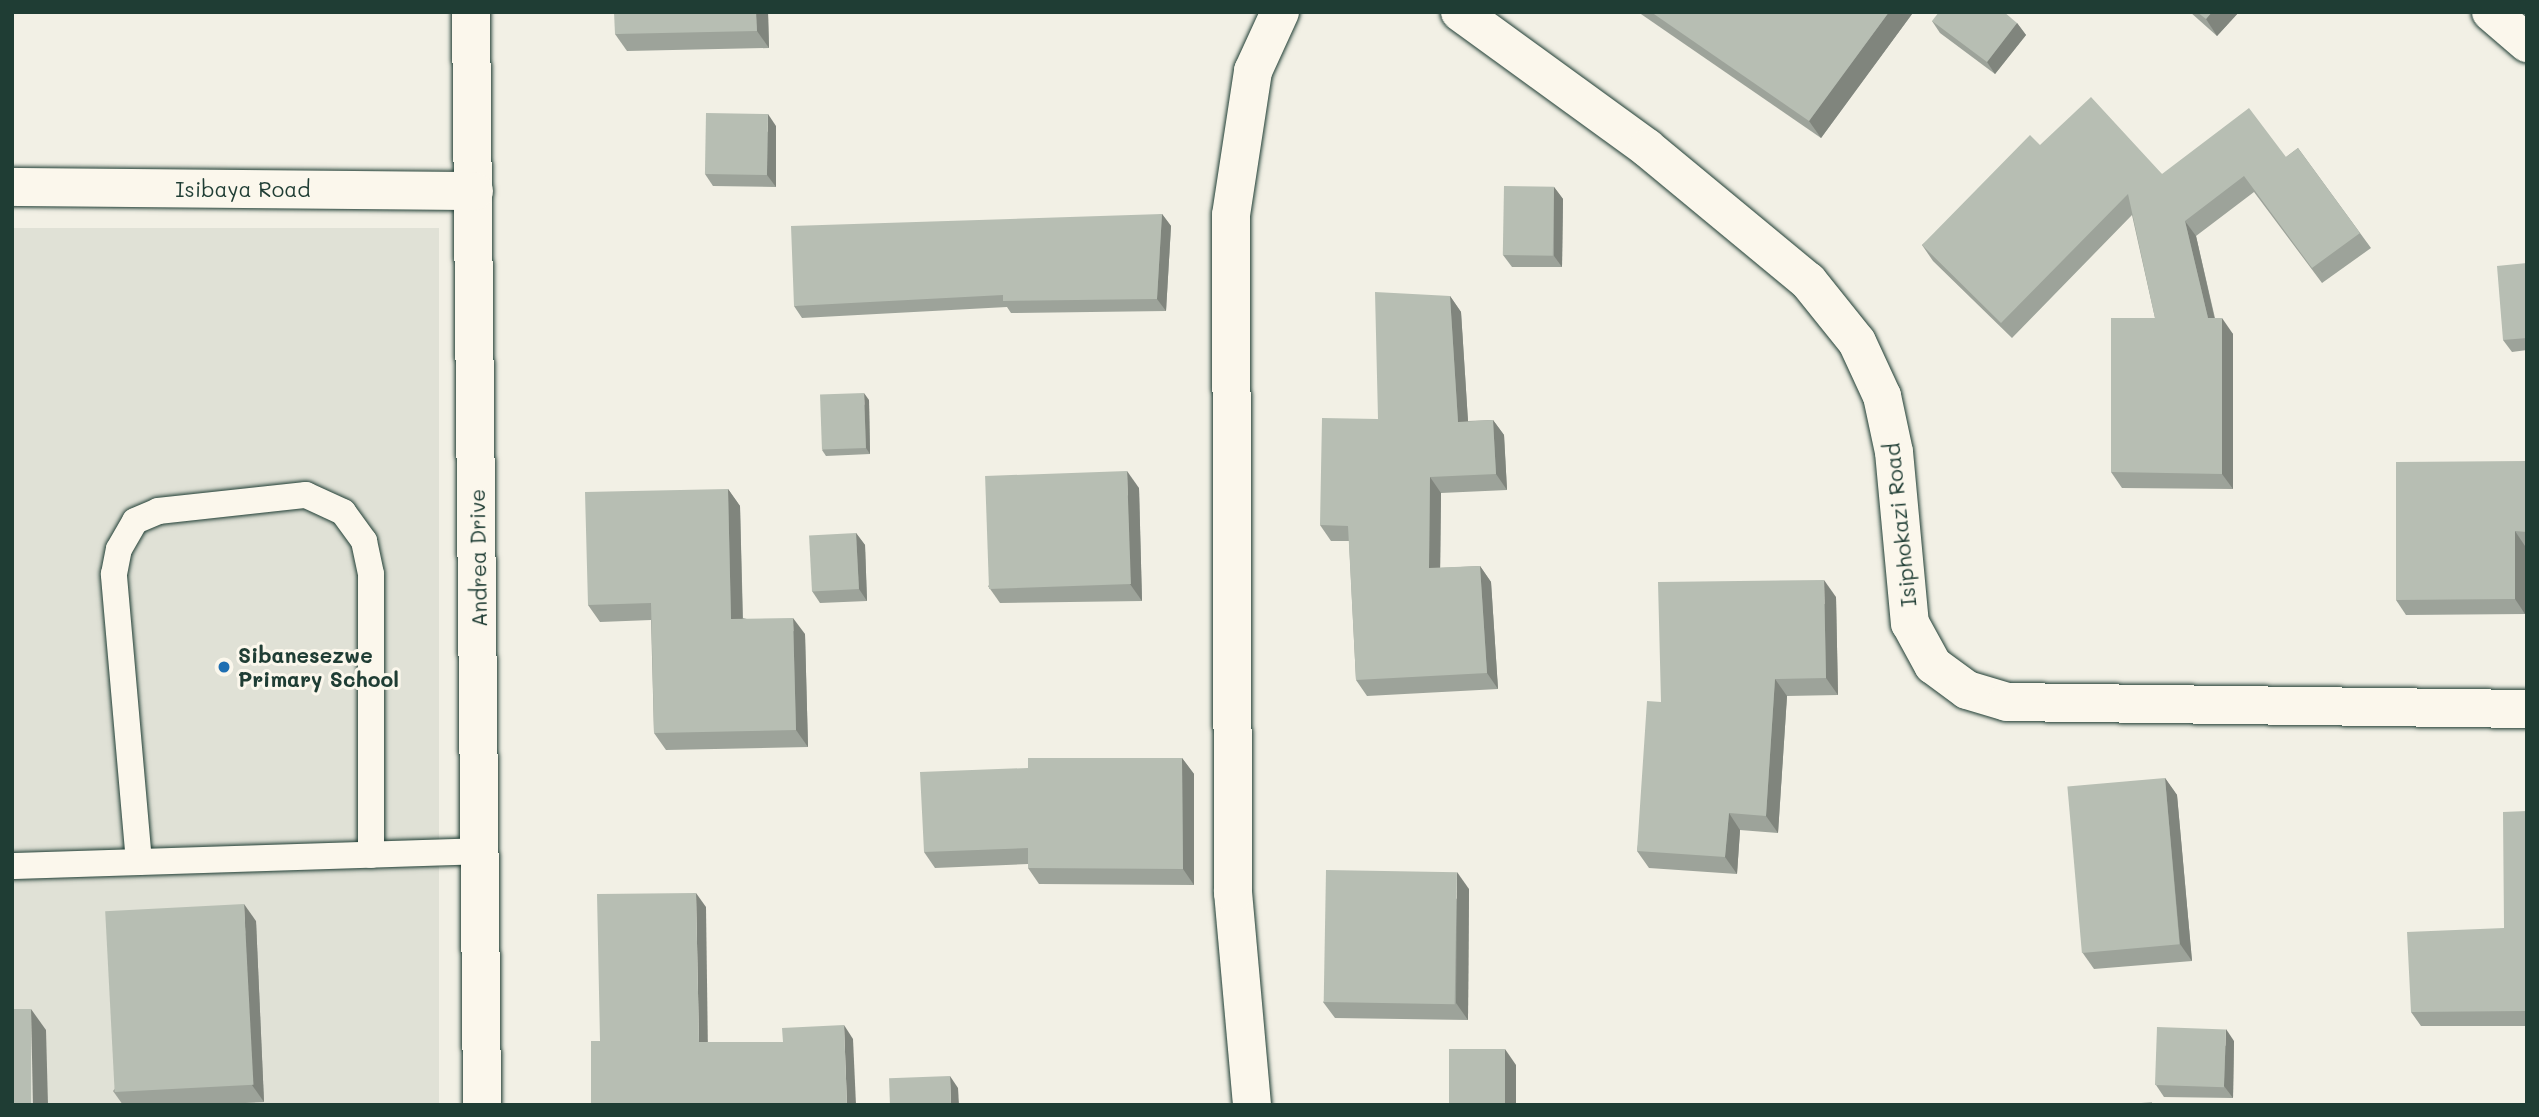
<!DOCTYPE html>
<style>
body{margin:0}
#map{position:relative;width:2539px;height:1117px;overflow:hidden;background:#f2f0e5;font-family:Mali,sans-serif}
div>[style]{position:absolute}
[style*='--x']{left:calc(var(--x)*1px);top:calc(var(--y)*1px);width:calc(var(--w)*1px);rotate:calc(var(--a)*1deg)}
.built>*{inset:0;background:#e0e1d6;transform-origin:0 0}
.roads{filter:drop-shadow(0 0 2px #1f3d34) drop-shadow(0 0 2px #1f3d34)}
.service>*{height:26px;margin:-13px;padding:0 13px;transform-origin:13px;border-radius:13px;background:#fbf7ec}
.minor>*{height:38px;margin:-19px;padding:0 19px;transform-origin:19px;border-radius:19px;background:#fbf7ec}
.wall>*{inset:0;background:#9da39a}
.shaded-wall>*{inset:0;background:#80857d}
.building>*{inset:0;background:#b7beb3;transform-origin:0 0}
.dots>*{width:19px;height:19px;translate:-50% -50%;box-sizing:border-box;border:4px solid #fbf7ec;border-radius:50%}
span{translate:-50% -50%;white-space:nowrap;text-align:center;line-height:1.15;-webkit-text-stroke:6px #fbf7ec;paint-order:stroke}
.street-label{font-size:21px;color:#1f3d34}
.poi-label{font-size:21px;color:#1f3d34;font-weight:700}
.left{translate:0 -50%;text-align:left}
.frame{position:absolute;inset:0;border:14px solid #1f3d34;pointer-events:none}
</style>
<div id="map">
<div class="built">
<div style="left:12px;top:228px;width:427px;height:877px"></div>
</div>
<div class="roads">
<div class="service">
<div style="--x:139;--y:862;--w:289;--a:-95"></div>
<div style="--x:114;--y:574;--w:25;--a:-79"></div>
<div style="--x:119;--y:549;--w:32;--a:-60"></div>
<div style="--x:135;--y:521;--w:25;--a:-23"></div>
<div style="--x:158;--y:511;--w:149;--a:-6.2"></div>
<div style="--x:306;--y:495;--w:41;--a:24.7"></div>
<div style="--x:343;--y:512;--w:36;--a:54"></div>
<div style="--x:364;--y:541;--w:34;--a:78"></div>
<div style="--x:371;--y:574;--w:281;--a:90"></div>
<div style="--x:12;--y:866;--w:469;--a:-1.8"></div>
</div>
<div class="minor">
<div style="--x:471;--y:12;--w:1093;--a:89.42"></div>
<div style="--x:1460;--y:12;--w:231;--a:36"></div>
<div style="--x:1647;--y:148;--w:209;--a:39.6"></div>
<div style="--x:1808;--y:281;--w:78;--a:51.2"></div>
<div style="--x:1857;--y:342;--w:60;--a:65.2"></div>
<div style="--x:1882;--y:396;--w:57;--a:77.9"></div>
<div style="--x:1894;--y:452;--w:172;--a:84.7"></div>
<div style="--x:1910;--y:623;--w:48;--a:61.3"></div>
<div style="--x:1933;--y:665;--w:42;--a:36.3"></div>
<div style="--x:1967;--y:690;--w:42;--a:16.7"></div>
<div style="--x:2007;--y:702;--w:520;--a:0.77"></div>
<div style="--x:2491;--y:12;--w:48;--a:40.7"></div>
<div style="--x:12;--y:187;--w:462;--a:0.5"></div>
<div style="--x:1252;--y:1105;--w:213;--a:-95.1"></div>
<div style="--x:1233;--y:893;--w:678;--a:-90.17"></div>
<div style="--x:1231;--y:215;--w:146;--a:-81.3"></div>
<div style="--x:1253;--y:71;--w:65;--a:-65.4"></div>
</div>
</div>
<div class="wall">
<div style="clip-path:polygon(768px 12px,769px 48px,627px 51px,615px 34px)"></div>
<div style="clip-path:polygon(1638px 12px,1911px 12px,1912px 14px,1821px 138px)"></div>
<div style="clip-path:polygon(2190px 12px,2239px 12px,2217px 36px)"></div>
<div style="clip-path:polygon(1932px 21px,2017px 23px,2026px 35px,1995px 74px,1940px 33px)"></div>
<div style="clip-path:polygon(776px 126px,776px 187px,713px 186px,705px 174px)"></div>
<div style="clip-path:polygon(2040px 145px,2162px 174px,2286px 157px,2298px 148px,2371px 248px,2322px 283px,2254px 192px,2196px 236px,2215px 318px,2233px 334px,2233px 489px,2122px 488px,2111px 472px,2155px 318px,2132px 215px,2012px 338px,1933px 261px,1922px 245px)"></div>
<div style="clip-path:polygon(1554px 187px,1563px 199px,1562px 267px,1512px 267px,1503px 255px)"></div>
<div style="clip-path:polygon(1162px 214px,1171px 226px,1166px 311px,1011px 313px,1007px 307px,802px 318px,794px 306px)"></div>
<div style="clip-path:polygon(2527px 263px,2527px 350px,2512px 352px,2503px 340px)"></div>
<div style="clip-path:polygon(1450px 296px,1461px 312px,1468px 421px,1493px 420px,1504px 435px,1507px 490px,1441px 493px,1440px 568px,1480px 566px,1491px 582px,1498px 689px,1367px 696px,1356px 680px,1349px 541px,1331px 541px,1320px 525px,1378px 419px)"></div>
<div style="clip-path:polygon(869px 400px,870px 454px,826px 456px,822px 450px)"></div>
<div style="clip-path:polygon(2527px 461px,2525px 614px,2406px 615px,2396px 600px)"></div>
<div style="clip-path:polygon(1139px 488px,1142px 601px,1000px 603px,988px 586px)"></div>
<div style="clip-path:polygon(728px 489px,740px 506px,743px 618px,805px 634px,808px 747px,666px 750px,654px 733px,651px 620px,600px 622px,588px 605px)"></div>
<div style="clip-path:polygon(856px 533px,865px 545px,867px 601px,820px 603px,812px 591px)"></div>
<div style="clip-path:polygon(1836px 597px,1838px 695px,1787px 696px,1778px 833px,1740px 830px,1737px 874px,1649px 868px,1637px 851px,1661px 702px)"></div>
<div style="clip-path:polygon(1182px 758px,1194px 774px,1194px 885px,1039px 884px,1028px 868px,1028px 864px,935px 868px,924px 852px,1028px 768px)"></div>
<div style="clip-path:polygon(2165px 778px,2177px 795px,2192px 961px,2094px 969px,2082px 952px)"></div>
<div style="clip-path:polygon(2527px 811px,2527px 1026px,2421px 1026px,2411px 1012px,2504px 928px)"></div>
<div style="clip-path:polygon(1469px 889px,1468px 1020px,1335px 1018px,1323px 1002px)"></div>
<div style="clip-path:polygon(256px 921px,264px 1102px,203px 1105px,123px 1105px,113px 1091px)"></div>
<div style="clip-path:polygon(2234px 1041px,2233px 1098px,2164px 1097px,2156px 1085px)"></div>
</div>
<div class="shaded-wall">
<div style="clip-path:polygon(756px 12px,768px 12px,769px 48px,757px 31px)"></div>
<div style="clip-path:polygon(1889px 12px,1911px 12px,1912px 14px,1821px 138px,1809px 121px)"></div>
<div style="clip-path:polygon(2212px 12px,2239px 12px,2217px 36px,2206px 19px)"></div>
<div style="clip-path:polygon(2017px 23px,2026px 35px,1995px 74px,1987px 62px)"></div>
<div style="clip-path:polygon(768px 114px,776px 126px,776px 187px,767px 175px)"></div>
<div style="clip-path:polygon(1554px 187px,1563px 199px,1562px 267px,1554px 256px)"></div>
<div style="clip-path:polygon(1162px 214px,1171px 226px,1166px 311px,1157px 299px)"></div>
<div style="clip-path:polygon(2185px 221px,2196px 236px,2218px 334px,2208px 318px)"></div>
<div style="clip-path:polygon(1450px 296px,1461px 312px,1469px 437px,1458px 422px)"></div>
<div style="clip-path:polygon(2222px 318px,2233px 334px,2233px 489px,2222px 474px)"></div>
<div style="clip-path:polygon(864px 393px,869px 400px,870px 454px,866px 448px)"></div>
<div style="clip-path:polygon(1493px 420px,1504px 435px,1507px 490px,1496px 474px)"></div>
<div style="clip-path:polygon(1127px 471px,1139px 488px,1142px 601px,1130px 584px)"></div>
<div style="clip-path:polygon(1430px 477px,1441px 493px,1440px 584px,1429px 568px)"></div>
<div style="clip-path:polygon(728px 489px,740px 506px,743px 635px,731px 619px)"></div>
<div style="clip-path:polygon(2515px 531px,2525px 546px,2525px 614px,2515px 599px)"></div>
<div style="clip-path:polygon(856px 533px,865px 545px,867px 601px,859px 589px)"></div>
<div style="clip-path:polygon(1480px 566px,1491px 582px,1498px 689px,1487px 673px)"></div>
<div style="clip-path:polygon(1824px 580px,1836px 597px,1838px 695px,1826px 678px)"></div>
<div style="clip-path:polygon(793px 618px,805px 634px,808px 747px,796px 730px)"></div>
<div style="clip-path:polygon(1775px 679px,1787px 696px,1778px 833px,1766px 816px)"></div>
<div style="clip-path:polygon(1182px 758px,1194px 774px,1194px 885px,1183px 869px)"></div>
<div style="clip-path:polygon(2165px 778px,2177px 795px,2192px 961px,2180px 944px)"></div>
<div style="clip-path:polygon(1729px 813px,1740px 830px,1737px 874px,1725px 857px)"></div>
<div style="clip-path:polygon(1457px 872px,1469px 889px,1468px 1020px,1456px 1003px)"></div>
<div style="clip-path:polygon(696px 893px,706px 907px,708px 1055px,699px 1042px)"></div>
<div style="clip-path:polygon(244px 904px,256px 921px,264px 1102px,252px 1085px)"></div>
<div style="clip-path:polygon(31px 1009px,46px 1030px,48px 1105px,33px 1105px)"></div>
<div style="clip-path:polygon(844px 1025px,853px 1039px,856px 1105px,847px 1105px)"></div>
<div style="clip-path:polygon(2226px 1029px,2234px 1041px,2233px 1098px,2224px 1086px)"></div>
<div style="clip-path:polygon(1505px 1049px,1516px 1065px,1516px 1105px,1505px 1105px)"></div>
<div style="clip-path:polygon(950px 1076px,958px 1088px,959px 1105px,951px 1105px)"></div>
</div>
<div class="building">
<div style="clip-path:polygon(614px 12px,756px 12px,757px 31px,615px 34px)"></div>
<div style="clip-path:polygon(1651px 12px,1889px 12px,1809px 121px)"></div>
<div style="clip-path:polygon(1939px 12px,2004px 12px,2017px 23px,1987px 62px,1932px 21px)"></div>
<div style="clip-path:polygon(2197px 12px,2212px 12px,2206px 19px)"></div>
<div style="clip-path:polygon(2091px 97px,2162px 174px,2249px 108px,2286px 157px,2298px 148px,2360px 233px,2312px 268px,2244px 176px,2185px 221px,2208px 318px,2222px 318px,2222px 474px,2111px 472px,2111px 318px,2155px 318px,2128px 194px,2001px 323px,1922px 245px,2030px 135px,2040px 145px)"></div>
<div style="left:706px;top:113px;width:62px;height:61px;rotate:1deg"></div>
<div style="left:1504px;top:186px;width:50px;height:69px;rotate:1deg"></div>
<div style="clip-path:polygon(1162px 214px,1157px 299px,1003px 301px,1003px 295px,794px 306px,791px 226px)"></div>
<div style="clip-path:polygon(2527px 263px,2527px 338px,2503px 340px,2497px 266px)"></div>
<div style="clip-path:polygon(1375px 292px,1450px 296px,1458px 422px,1493px 420px,1496px 474px,1430px 477px,1429px 568px,1480px 566px,1487px 673px,1356px 680px,1348px 526px,1320px 525px,1322px 418px,1378px 419px)"></div>
<div style="left:864px;top:393px;width:55px;height:44px;rotate:88deg"></div>
<div style="clip-path:polygon(2527px 461px,2527px 532px,2515px 531px,2515px 599px,2396px 600px,2396px 462px)"></div>
<div style="left:1127px;top:471px;width:113px;height:142px;rotate:88deg"></div>
<div style="clip-path:polygon(728px 489px,731px 619px,793px 618px,796px 730px,654px 733px,651px 603px,588px 605px,585px 492px)"></div>
<div style="left:856px;top:533px;width:56px;height:47px;rotate:87deg"></div>
<div style="clip-path:polygon(1824px 580px,1826px 678px,1775px 679px,1766px 816px,1729px 813px,1725px 857px,1637px 851px,1647px 701px,1661px 702px,1658px 582px)"></div>
<div style="clip-path:polygon(1028px 758px,1182px 758px,1183px 869px,1028px 868px,1028px 848px,924px 852px,920px 772px,1028px 768px)"></div>
<div style="left:2165px;top:778px;width:167px;height:98px;rotate:85deg"></div>
<div style="clip-path:polygon(2527px 811px,2527px 1017px,2526px 1011px,2411px 1012px,2407px 932px,2504px 928px,2503px 812px)"></div>
<div style="left:1326px;top:870px;width:131px;height:132px;rotate:1deg"></div>
<div style="clip-path:polygon(696px 893px,699px 1042px,783px 1042px,782px 1028px,844px 1025px,847px 1105px,591px 1105px,591px 1041px,600px 1041px,597px 894px)"></div>
<div style="left:244px;top:904px;width:181px;height:139px;rotate:87deg"></div>
<div style="left:12px;top:1009px;width:19px;height:96px"></div>
<div style="left:2157px;top:1027px;width:69px;height:58px;rotate:2deg"></div>
<div style="left:1449px;top:1049px;width:56px;height:56px"></div>
<div style="left:950px;top:1076px;width:29px;height:61px;rotate:88deg"></div>
<div style="clip-path:polygon(2152px 1102px,2152px 1105px,2119px 1105px)"></div>
<div style="left:1857px;top:1103px;width:47px;height:2px"></div>
</div>
<div class="dots">
<div style="left:224px;top:667px;background:#1f6fb2"></div>
</div>
<div class="street-label">
<span style="left:243px;top:189px">Isibaya Road</span>
<span style="left:1900px;top:525px;rotate:-96deg">Isiphokazi Road</span>
<span style="left:478px;top:558px;rotate:-91deg">Andrea Drive</span>
</div>
<div class="poi-label">
<span class="left" style="left:238px;top:667px">Sibanesezwe<br>Primary School</span>
</div>
<div class="frame"></div>
</div>
